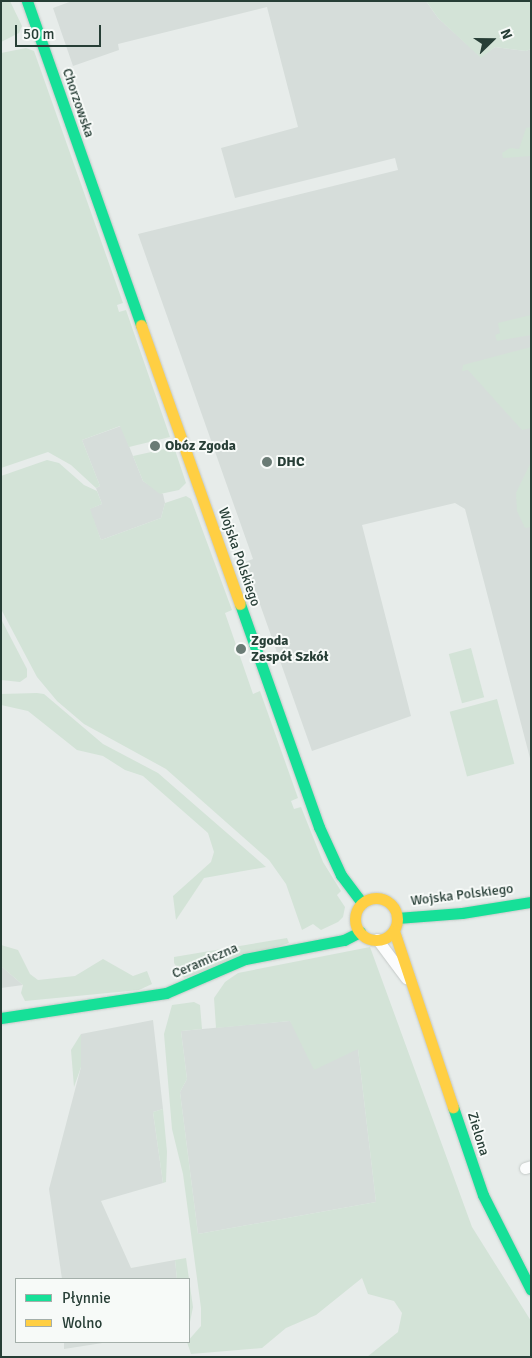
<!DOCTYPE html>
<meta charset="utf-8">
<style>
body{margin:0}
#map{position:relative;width:532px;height:1358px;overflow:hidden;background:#e7ecea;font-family:Signika,sans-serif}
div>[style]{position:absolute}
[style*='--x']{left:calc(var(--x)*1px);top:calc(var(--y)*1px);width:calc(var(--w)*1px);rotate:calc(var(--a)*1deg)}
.built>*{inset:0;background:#d6ddda}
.green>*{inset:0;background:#d3e3d7;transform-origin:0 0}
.roads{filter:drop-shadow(0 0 1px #c4c9c7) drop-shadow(0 0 1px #c4c9c7)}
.street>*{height:11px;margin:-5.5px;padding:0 5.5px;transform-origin:5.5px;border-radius:5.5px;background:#fbfcfc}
.fast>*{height:11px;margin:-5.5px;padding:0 5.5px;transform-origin:5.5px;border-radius:5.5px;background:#16e098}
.slow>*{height:11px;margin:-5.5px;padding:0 5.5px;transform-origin:5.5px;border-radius:5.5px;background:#ffcf43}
.slow>.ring{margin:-5.5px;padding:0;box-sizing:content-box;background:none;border:11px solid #ffcf43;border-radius:50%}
.dots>*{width:14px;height:14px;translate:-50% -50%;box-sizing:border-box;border:2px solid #f7faf8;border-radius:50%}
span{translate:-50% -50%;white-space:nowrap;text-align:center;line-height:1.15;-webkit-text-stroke:4px #f7faf8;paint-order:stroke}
.street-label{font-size:14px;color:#273e36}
.poi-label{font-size:14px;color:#273e36;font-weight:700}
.left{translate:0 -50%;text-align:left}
.frame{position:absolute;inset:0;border:2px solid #273e36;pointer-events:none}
.legend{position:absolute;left:15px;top:1278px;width:175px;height:65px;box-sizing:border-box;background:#f7faf8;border:1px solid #a4afaa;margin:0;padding:6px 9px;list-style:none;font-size:15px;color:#273e36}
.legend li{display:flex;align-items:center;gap:10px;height:25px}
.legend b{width:25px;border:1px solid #a4afaa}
.north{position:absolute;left:467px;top:15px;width:50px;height:50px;-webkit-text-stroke:4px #f7faf8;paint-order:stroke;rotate:68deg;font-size:14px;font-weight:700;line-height:20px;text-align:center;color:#273e36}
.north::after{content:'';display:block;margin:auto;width:18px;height:22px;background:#273e36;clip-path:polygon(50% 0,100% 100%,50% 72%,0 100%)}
.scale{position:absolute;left:15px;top:25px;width:86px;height:22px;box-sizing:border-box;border:2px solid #273e36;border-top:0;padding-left:6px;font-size:15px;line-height:18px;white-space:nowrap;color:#273e36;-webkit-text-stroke:4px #f7faf8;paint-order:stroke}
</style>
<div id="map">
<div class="built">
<div style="clip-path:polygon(72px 1px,426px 1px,438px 18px,481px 57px,495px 47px,526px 51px,531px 49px,531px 762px,465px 509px,455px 503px,362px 525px,411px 716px,312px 751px,245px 562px,253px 559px,138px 234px,398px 170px,395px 158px,235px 198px,221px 148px,298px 127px,267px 7px,118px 44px,119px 50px,73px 66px,53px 8px)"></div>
<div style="clip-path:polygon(121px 426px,143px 481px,163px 494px,165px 503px,161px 518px,101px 540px,89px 509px,102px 504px,96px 488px,100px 486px,82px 440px)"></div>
<div style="clip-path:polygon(1px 966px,23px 985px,1px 988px)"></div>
<div style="clip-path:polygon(153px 1020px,163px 1109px,153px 1112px,163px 1183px,101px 1201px,131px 1268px,175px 1260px,177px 1279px,62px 1279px,49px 1189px,81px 1067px,81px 1034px)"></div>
<div style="clip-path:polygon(290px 1021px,358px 1049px,376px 1202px,198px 1234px,180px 1092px,187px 1079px,181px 1031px)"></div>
<div style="clip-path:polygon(64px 1342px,109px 1342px,64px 1349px)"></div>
</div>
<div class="green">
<div style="clip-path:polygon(1px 1px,10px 1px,22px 26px,19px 33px,1px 42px)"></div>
<div style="clip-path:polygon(426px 1px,531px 1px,531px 49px,526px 51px,495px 47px,481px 58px,438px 18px)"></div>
<div style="clip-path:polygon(26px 48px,34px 51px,123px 303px,117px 305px,119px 312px,126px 310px,170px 437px,129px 447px,120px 426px,82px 440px,100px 486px,96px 488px,71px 465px,48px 452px,1px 468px,1px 53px)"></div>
<div style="clip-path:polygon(531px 127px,531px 156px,503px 158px,502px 153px,510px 148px,519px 149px,526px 128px)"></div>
<div style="clip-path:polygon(531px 315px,531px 335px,497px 341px,495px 335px,500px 333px,498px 323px)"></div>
<div style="clip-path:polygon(531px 347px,531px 428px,522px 430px,468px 370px,462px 371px,463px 365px)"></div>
<div style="clip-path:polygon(174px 447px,186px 483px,179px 490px,160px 494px,143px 481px,133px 456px)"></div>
<div style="clip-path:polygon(47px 460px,59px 463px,84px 485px,97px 491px,102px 504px,90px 509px,101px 540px,161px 518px,165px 503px,186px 496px,191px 499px,232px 610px,225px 613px,253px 694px,260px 691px,298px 798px,291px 801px,294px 809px,301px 807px,323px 862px,341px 891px,337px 895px,345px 907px,343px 917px,338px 922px,321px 930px,313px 924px,302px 930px,286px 884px,269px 860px,166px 769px,84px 724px,57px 701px,37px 677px,1px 609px,1px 476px)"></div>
<div style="clip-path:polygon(531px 462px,531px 527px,525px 528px,517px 511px,516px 493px)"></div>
<div style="clip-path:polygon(1px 619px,27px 669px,27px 677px,20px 682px,1px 680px)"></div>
<div style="left:471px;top:648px;width:51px;height:23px;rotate:75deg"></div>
<div style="clip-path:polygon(37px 693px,44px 694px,103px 744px,158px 773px,266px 867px,204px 878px,176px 920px,173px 896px,211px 862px,214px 852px,208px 833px,143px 776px,125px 770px,103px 756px,77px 750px,28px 711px,1px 705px,1px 694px)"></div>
<div style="left:497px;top:699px;width:67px;height:49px;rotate:75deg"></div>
<div style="clip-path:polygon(287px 938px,289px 943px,184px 978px,174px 963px,174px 957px)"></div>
<div style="clip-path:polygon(1px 945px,18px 950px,30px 974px,38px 980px,75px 976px,103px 959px,133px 976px,147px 971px,152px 984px,139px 990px,25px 1001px,21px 993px,23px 985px,1px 966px)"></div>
<div style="clip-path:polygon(370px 947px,472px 1227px,531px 1321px,531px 1357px,367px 1357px,398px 1332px,402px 1313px,394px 1301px,368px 1294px,362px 1278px,316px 1315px,286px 1328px,262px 1348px,191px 1354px,187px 1342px,201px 1326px,201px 1308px,183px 1174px,172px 1129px,164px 1034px,172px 1005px,194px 1002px,200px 1005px,202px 1029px,181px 1031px,187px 1079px,180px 1092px,198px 1234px,376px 1202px,358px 1049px,314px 1070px,290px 1021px,216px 1028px,214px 998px,225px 982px,238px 973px)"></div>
<div style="clip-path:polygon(81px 1034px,81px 1067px,74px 1087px,71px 1050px)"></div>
<div style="clip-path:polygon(163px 1109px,167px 1152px,166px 1182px,163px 1183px,153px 1112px)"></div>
<div style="clip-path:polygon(186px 1258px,193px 1307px,189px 1327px,189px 1279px,177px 1279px,175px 1260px)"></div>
</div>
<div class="roads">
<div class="street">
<div style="--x:377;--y:939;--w:49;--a:53.4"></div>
<div style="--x:525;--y:1168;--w:6;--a:-18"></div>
</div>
<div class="fast">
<div style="--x:27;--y:1;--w:343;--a:70.6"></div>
<div style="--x:240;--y:604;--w:237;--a:70.5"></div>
<div style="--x:319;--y:827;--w:53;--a:65.4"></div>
<div style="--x:341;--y:875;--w:35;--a:53"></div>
<div style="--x:397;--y:918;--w:65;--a:-4.4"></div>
<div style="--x:462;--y:913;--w:70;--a:-9.1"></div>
<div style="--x:1;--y:1018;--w:167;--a:-8.6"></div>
<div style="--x:166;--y:993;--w:86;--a:-23.3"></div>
<div style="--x:245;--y:959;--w:101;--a:-10.9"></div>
<div style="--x:344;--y:940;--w:18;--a:-27"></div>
<div style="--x:453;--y:1107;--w:93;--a:71.2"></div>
<div style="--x:483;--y:1195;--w:106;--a:63.2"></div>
</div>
<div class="slow">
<div style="--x:141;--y:325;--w:296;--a:70.5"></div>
<div class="ring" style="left:355px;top:898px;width:31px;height:31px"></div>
<div style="--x:394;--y:931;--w:186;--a:71.5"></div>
</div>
</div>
<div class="dots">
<div style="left:155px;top:446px;background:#6a7b75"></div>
<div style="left:267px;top:462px;background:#6a7b75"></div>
<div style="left:241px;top:649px;background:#6a7b75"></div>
</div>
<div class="street-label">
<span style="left:78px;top:103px;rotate:71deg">Chorzowska</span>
<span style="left:239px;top:557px;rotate:71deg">Wojska Polskiego</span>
<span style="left:462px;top:895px;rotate:-7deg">Wojska Polskiego</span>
<span style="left:205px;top:961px;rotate:-23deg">Ceramiczna</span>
<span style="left:478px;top:1134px;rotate:73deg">Zielona</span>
</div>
<div class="poi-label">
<span class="left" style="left:165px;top:446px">Obóz Zgoda</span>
<span class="left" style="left:277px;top:462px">DHC</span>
<span class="left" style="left:251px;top:649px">Zgoda<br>Zespół Szkół</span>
</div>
<div class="frame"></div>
<ul class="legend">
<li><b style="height:6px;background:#16e098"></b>Płynnie</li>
<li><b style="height:6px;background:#ffcf43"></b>Wolno</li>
</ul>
<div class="north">N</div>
<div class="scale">50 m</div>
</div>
